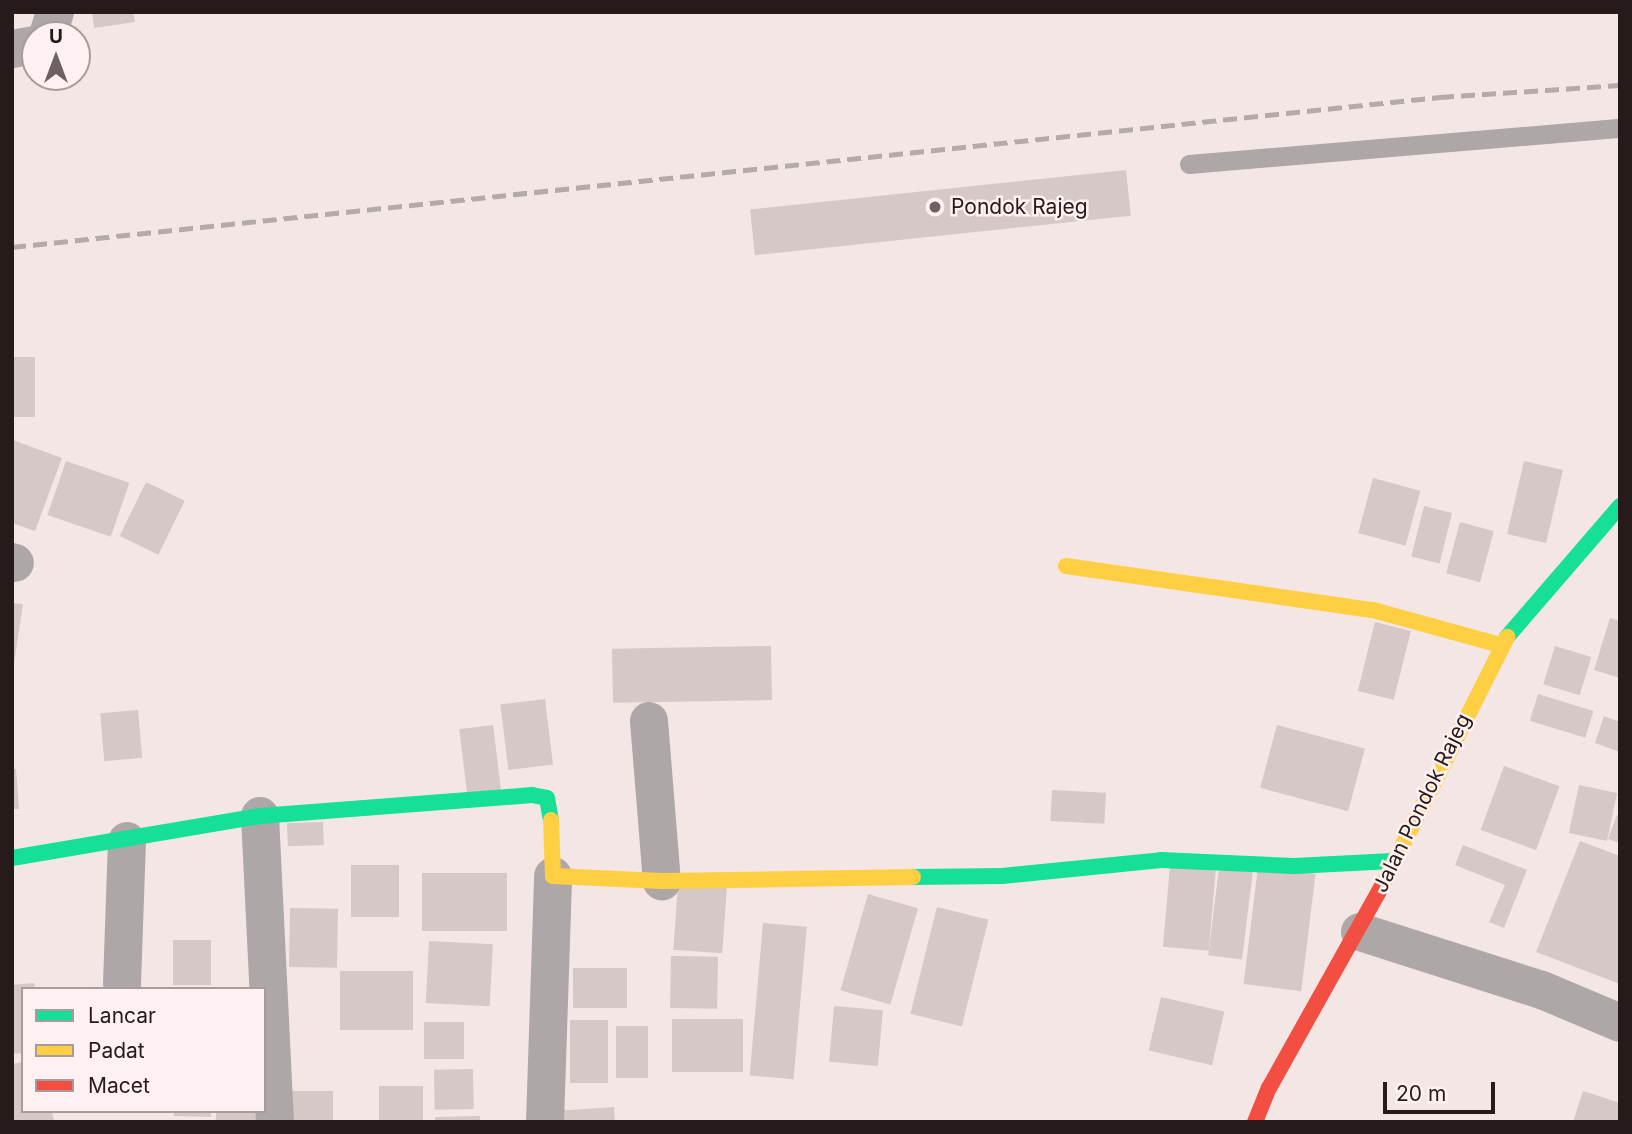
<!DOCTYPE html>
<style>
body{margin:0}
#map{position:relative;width:1632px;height:1134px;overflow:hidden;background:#f5e6e6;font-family:Inter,sans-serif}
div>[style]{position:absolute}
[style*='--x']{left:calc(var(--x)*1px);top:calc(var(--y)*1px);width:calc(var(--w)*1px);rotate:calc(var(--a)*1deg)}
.building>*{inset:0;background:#d5c8c7;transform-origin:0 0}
.lane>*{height:19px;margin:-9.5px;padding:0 9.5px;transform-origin:9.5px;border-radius:9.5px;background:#aea7a7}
.street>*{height:38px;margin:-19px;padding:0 19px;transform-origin:19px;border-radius:19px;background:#aea7a7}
.fast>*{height:16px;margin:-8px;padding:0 8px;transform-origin:8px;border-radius:8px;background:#16e098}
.slow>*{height:16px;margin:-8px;padding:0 8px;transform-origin:8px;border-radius:8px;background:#ffcf43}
.jam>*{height:16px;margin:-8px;padding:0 8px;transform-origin:8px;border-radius:8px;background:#f24e42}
.rail>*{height:5px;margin-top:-2.5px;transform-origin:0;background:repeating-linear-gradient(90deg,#b4aaaa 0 14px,transparent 0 21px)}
.dots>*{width:19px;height:19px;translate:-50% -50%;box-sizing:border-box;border:4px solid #fff1f1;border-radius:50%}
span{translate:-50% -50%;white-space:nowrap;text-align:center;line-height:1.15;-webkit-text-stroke:5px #fff1f1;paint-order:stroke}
.poi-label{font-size:21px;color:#261a1a}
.left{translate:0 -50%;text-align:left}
.street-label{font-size:21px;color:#261a1a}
.frame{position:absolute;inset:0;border:14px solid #261a1a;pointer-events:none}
.legend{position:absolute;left:21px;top:987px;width:245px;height:126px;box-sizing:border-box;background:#fff1f1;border:2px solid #a89b9b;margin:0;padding:9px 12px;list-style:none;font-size:21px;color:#261a1a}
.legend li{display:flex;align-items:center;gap:14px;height:35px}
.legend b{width:35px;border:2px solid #a89b9b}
.north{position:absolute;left:21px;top:21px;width:70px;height:70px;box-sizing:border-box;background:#fff1f1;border:2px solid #a89b9b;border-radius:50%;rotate:0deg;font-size:19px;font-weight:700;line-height:28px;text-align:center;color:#261a1a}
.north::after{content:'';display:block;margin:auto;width:24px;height:32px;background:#6e6161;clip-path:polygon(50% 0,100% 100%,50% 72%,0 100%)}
.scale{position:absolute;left:1383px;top:1082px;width:112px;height:32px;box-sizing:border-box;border:4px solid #261a1a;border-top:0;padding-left:9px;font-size:21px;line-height:24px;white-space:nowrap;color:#261a1a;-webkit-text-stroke:5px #fff1f1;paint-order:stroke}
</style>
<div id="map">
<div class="building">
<div style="clip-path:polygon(92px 12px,133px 12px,135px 22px,94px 28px)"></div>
<div style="left:1126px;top:170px;width:46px;height:378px;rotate:84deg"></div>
<div style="left:12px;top:357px;width:23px;height:60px"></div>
<div style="clip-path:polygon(13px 440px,62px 458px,35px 531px,12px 523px)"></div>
<div style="left:66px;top:461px;width:67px;height:57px;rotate:19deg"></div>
<div style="left:1524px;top:461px;width:40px;height:75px;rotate:13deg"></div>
<div style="left:1373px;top:478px;width:49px;height:57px;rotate:15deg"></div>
<div style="left:146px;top:482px;width:43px;height:60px;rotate:26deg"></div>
<div style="left:1424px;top:506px;width:29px;height:52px;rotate:14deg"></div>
<div style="left:1460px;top:522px;width:35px;height:53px;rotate:15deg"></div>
<div style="clip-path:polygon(12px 603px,23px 604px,14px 663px,12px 663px)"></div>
<div style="clip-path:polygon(1610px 618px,1620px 621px,1620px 678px,1594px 670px)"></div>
<div style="left:1375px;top:622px;width:37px;height:71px;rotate:14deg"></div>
<div style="left:771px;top:646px;width:54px;height:159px;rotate:89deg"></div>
<div style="left:1555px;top:646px;width:38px;height:40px;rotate:17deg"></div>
<div style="left:1538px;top:694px;width:58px;height:28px;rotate:17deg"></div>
<div style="left:545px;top:699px;width:66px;height:45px;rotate:83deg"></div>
<div style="left:138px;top:710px;width:48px;height:38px;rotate:85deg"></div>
<div style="clip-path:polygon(1604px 716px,1620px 722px,1620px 752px,1595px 743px)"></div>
<div style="left:493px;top:725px;width:65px;height:34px;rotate:83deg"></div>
<div style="left:1277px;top:725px;width:91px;height:65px;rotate:15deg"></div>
<div style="left:1504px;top:766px;width:59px;height:68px;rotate:20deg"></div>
<div style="clip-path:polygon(12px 769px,16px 769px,19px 809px,12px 809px)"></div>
<div style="left:1579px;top:785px;width:39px;height:49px;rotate:12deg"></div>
<div style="left:1052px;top:790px;width:54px;height:31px;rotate:3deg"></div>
<div style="clip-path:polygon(1617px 815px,1620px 816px,1620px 843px,1608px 839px)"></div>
<div style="left:323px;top:822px;width:23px;height:36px;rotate:88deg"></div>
<div style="clip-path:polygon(1580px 841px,1620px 856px,1620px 984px,1536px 952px)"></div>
<div style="clip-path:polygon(1463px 845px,1527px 870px,1504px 928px,1489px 922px,1505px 885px,1455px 865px)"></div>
<div style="left:351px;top:865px;width:48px;height:52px"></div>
<div style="left:1170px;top:866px;width:46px;height:81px;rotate:5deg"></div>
<div style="left:1258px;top:867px;width:58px;height:118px;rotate:7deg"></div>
<div style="left:1219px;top:868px;width:34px;height:88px;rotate:7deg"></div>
<div style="left:422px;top:873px;width:85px;height:58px"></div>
<div style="left:678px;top:884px;width:49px;height:66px;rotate:4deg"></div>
<div style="left:868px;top:894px;width:52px;height:100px;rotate:16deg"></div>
<div style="left:937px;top:907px;width:53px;height:110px;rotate:14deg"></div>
<div style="left:290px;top:908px;width:48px;height:59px;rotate:1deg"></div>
<div style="left:763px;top:923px;width:44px;height:153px;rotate:5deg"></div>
<div style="left:173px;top:940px;width:38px;height:45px"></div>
<div style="left:429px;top:941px;width:64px;height:62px;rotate:3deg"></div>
<div style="left:671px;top:956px;width:47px;height:52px;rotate:1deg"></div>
<div style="left:573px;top:968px;width:54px;height:40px"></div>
<div style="left:340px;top:971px;width:73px;height:59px"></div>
<div style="clip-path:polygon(34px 983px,35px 989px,23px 989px,23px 1053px,12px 1054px,12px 985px)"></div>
<div style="left:1161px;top:997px;width:65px;height:55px;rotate:13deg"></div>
<div style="left:834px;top:1006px;width:49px;height:56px;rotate:5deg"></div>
<div style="left:672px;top:1019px;width:71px;height:53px"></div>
<div style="left:570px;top:1020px;width:38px;height:63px"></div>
<div style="left:424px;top:1022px;width:40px;height:37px"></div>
<div style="left:616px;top:1026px;width:32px;height:52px"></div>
<div style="clip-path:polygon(23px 1062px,23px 1111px,52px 1111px,54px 1122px,12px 1122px,12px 1064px)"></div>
<div style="left:473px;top:1069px;width:40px;height:39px;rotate:89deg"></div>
<div style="left:379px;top:1086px;width:44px;height:36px"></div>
<div style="left:292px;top:1091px;width:41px;height:31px"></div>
<div style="clip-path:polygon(1583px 1091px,1620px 1103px,1620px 1122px,1573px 1122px)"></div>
<div style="left:614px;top:1107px;width:15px;height:55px;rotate:86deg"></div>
<div style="clip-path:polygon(174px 1111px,211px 1111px,211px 1117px,174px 1116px)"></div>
<div style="left:216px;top:1111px;width:49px;height:11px"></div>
<div style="clip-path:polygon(480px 1116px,480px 1122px,435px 1122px,435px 1117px)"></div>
</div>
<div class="lane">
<div style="--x:1189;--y:164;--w:433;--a:-4.8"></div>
</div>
<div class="street">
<div style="--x:48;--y:35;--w:24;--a:-73"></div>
<div style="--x:12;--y:49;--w:23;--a:-10"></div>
<div style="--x:12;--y:562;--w:3;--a:18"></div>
<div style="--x:649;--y:721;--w:161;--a:85.4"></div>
<div style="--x:260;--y:816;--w:306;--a:87.2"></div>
<div style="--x:1360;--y:932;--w:191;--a:17.7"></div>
<div style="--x:1542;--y:990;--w:85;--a:22.9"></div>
<div style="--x:122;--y:984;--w:143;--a:-88"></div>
<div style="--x:545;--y:1122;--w:246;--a:-88.1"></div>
</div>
<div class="fast">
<div style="--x:1507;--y:637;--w:173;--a:-49.2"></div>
<div style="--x:12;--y:858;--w:252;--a:-9.6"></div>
<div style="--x:260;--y:816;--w:273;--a:-4.4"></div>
<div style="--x:532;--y:795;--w:15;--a:11"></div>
<div style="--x:547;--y:798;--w:22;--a:80"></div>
<div style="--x:913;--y:877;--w:89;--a:-0.6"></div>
<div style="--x:1002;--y:876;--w:160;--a:-5.7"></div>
<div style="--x:1161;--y:860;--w:133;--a:2.6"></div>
<div style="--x:1294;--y:866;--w:99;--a:-2.9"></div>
</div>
<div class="slow">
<div style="--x:1066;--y:566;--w:310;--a:8.2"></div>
<div style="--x:1373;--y:610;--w:132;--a:15.4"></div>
<div style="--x:551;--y:820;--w:56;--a:88"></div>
<div style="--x:553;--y:876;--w:109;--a:2.6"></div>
<div style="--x:662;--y:881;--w:251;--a:-0.9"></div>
<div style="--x:1382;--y:886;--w:279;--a:-63.3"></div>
</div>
<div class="jam">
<div style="--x:1255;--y:1122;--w:37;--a:-68"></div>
<div style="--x:1269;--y:1088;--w:231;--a:-60.8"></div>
</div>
<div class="rail">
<div style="--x:12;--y:247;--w:1436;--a:-6"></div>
<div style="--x:1440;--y:97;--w:180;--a:-3.8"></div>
</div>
<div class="dots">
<div style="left:935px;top:207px;background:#6e6161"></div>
</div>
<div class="poi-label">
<span class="left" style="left:951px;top:207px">Pondok Rajeg</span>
</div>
<div class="street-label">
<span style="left:1422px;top:803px;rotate:-64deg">Jalan Pondok Rajeg</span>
</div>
<div class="frame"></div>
<ul class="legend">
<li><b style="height:9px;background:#16e098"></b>Lancar</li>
<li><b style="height:9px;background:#ffcf43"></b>Padat</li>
<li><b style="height:9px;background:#f24e42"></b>Macet</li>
</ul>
<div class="north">U</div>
<div class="scale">20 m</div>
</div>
